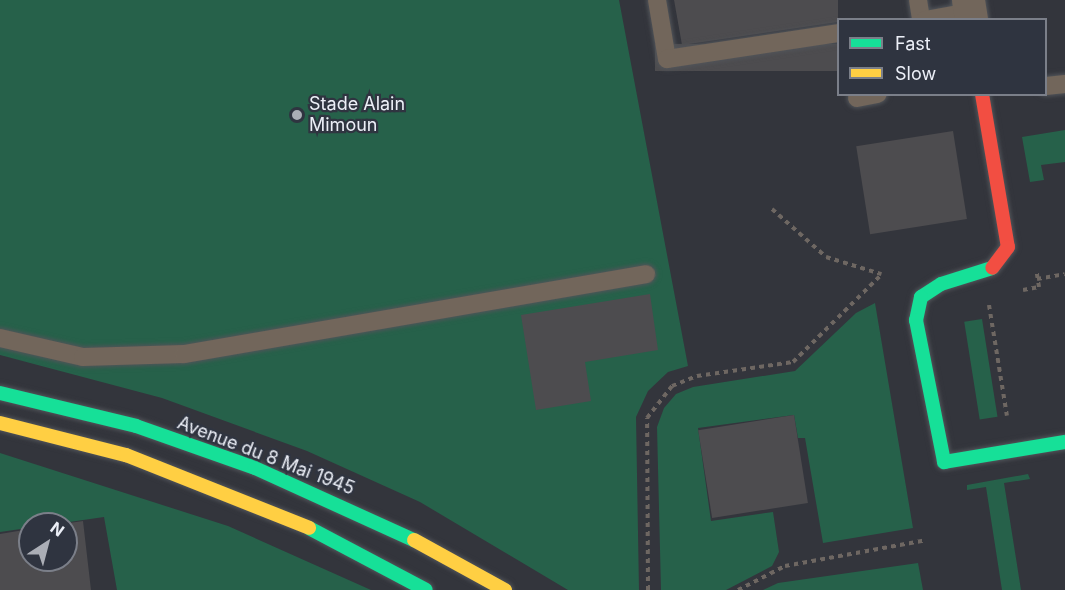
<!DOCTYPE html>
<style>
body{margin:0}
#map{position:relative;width:1065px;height:590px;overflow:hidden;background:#33353c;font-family:Inter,sans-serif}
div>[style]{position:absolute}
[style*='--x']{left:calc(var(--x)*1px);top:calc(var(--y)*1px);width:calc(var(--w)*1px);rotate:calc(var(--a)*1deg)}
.green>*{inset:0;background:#26614a;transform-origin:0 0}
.building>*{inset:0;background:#4d4c4f;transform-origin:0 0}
.path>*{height:4px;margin-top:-2px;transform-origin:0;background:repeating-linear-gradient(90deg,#6e6762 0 4.5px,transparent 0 9px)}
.roads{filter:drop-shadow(0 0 2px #515459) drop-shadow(0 0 2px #515459)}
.lane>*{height:18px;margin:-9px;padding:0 9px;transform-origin:9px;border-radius:9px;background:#72665b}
.street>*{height:33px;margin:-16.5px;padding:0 16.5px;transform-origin:16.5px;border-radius:16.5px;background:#72665b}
.fast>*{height:14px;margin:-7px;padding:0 7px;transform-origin:7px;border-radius:7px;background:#16e098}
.slow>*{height:14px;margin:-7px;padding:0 7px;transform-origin:7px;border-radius:7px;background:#ffcf43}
.jam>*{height:14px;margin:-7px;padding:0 7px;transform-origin:7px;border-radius:7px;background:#f24e42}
.dots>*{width:16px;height:16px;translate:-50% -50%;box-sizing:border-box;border:3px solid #2f3440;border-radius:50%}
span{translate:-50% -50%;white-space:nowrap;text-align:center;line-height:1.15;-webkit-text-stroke:4.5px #2f3440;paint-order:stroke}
.poi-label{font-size:18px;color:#eceff7}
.left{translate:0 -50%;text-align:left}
.street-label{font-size:18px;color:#eceff7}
.legend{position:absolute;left:837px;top:18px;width:210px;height:78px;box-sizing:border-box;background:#2f3440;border:2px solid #7b7f89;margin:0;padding:8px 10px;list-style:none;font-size:18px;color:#eceff7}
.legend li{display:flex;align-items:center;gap:12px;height:30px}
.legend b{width:30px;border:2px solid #7b7f89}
.north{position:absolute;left:18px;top:512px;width:60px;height:60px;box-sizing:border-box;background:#2f3440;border:2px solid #7b7f89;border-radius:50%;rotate:36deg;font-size:16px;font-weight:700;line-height:24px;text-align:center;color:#eceff7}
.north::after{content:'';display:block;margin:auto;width:21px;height:27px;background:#abaeb6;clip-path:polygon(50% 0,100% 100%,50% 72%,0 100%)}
</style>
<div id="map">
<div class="green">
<div style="clip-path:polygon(0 0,619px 0,688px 366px,668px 372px,648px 391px,636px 417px,639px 590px,568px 590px,420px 502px,307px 451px,162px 398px,0 355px)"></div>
<div style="clip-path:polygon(1065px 130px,1065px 162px,1041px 165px,1044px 180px,1030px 182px,1022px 137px)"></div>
<div style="clip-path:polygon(875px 303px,913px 528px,823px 543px,805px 438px,798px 438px,794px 415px,698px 428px,711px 521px,773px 512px,779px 552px,772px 566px,726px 590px,661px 590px,657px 427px,664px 408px,676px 394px,693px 387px,795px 371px,856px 313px)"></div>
<div style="left:982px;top:319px;width:99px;height:18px;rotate:81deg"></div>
<div style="clip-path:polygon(0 453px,228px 526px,371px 590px,117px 590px,104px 517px,0 532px)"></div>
<div style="clip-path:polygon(1028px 474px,1030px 479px,1004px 483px,1021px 590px,1002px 590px,986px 487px,967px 490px,967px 485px)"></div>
<div style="clip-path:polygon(918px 563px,923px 590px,763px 590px,778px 583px)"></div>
</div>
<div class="building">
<div style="clip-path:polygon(674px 0,838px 0,838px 22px,682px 45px)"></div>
<div style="left:838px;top:44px;width:27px;height:183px;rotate:90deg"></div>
<div style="left:953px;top:131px;width:89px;height:98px;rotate:81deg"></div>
<div style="clip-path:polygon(650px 294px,658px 350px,585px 362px,591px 401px,536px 410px,521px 315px)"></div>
<div style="left:794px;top:415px;width:89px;height:97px;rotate:81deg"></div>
<div style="clip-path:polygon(83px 521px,91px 590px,0 590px,0 534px,30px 529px,30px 560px,66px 560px,62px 524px)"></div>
</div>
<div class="path">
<div style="--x:772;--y:209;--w:72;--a:41.6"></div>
<div style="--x:826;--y:257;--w:58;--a:17.2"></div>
<div style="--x:1037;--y:279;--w:28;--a:-10"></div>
<div style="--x:1023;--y:290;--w:16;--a:-11"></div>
<div style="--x:1039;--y:287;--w:18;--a:-99"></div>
<div style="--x:989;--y:305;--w:112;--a:80.8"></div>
<div style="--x:648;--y:590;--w:172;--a:-90.3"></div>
<div style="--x:647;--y:418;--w:41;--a:-52"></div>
<div style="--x:672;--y:386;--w:27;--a:-22"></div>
<div style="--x:697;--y:376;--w:97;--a:-8.3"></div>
<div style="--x:793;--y:362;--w:125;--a:-44.7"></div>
<div style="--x:738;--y:590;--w:53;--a:-27.1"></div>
<div style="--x:785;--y:566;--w:143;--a:-10.4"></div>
</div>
<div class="roads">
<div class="lane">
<div style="--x:657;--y:0;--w:60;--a:80.4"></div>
<div style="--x:667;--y:59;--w:173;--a:-8.6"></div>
<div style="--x:918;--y:0;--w:20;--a:81"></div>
<div style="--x:925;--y:20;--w:46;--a:-10.1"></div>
<div style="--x:1046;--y:86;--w:19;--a:-6"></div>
<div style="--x:857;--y:98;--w:21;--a:-11"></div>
<div style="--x:0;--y:338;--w:85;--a:12.9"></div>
<div style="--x:83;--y:357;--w:101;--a:-1.7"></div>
<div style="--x:184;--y:354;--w:469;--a:-9.8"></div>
</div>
<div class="street">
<div style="--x:968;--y:0;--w:20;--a:81"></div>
</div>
<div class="fast">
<div style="--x:992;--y:268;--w:53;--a:162.6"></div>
<div style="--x:941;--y:284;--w:24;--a:147"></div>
<div style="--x:921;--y:297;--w:24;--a:102"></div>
<div style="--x:916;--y:320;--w:145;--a:78.8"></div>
<div style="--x:944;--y:462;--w:123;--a:-9.4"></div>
<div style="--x:0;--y:393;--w:140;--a:13.6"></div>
<div style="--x:136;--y:426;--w:126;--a:19.4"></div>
<div style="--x:255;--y:468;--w:175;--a:24.4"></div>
<div style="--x:309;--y:528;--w:132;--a:27.9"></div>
</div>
<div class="slow">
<div style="--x:0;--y:423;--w:130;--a:14.3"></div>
<div style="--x:126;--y:455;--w:197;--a:21.7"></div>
<div style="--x:414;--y:540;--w:104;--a:28.8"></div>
</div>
<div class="jam">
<div style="--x:982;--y:94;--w:155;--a:80.4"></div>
<div style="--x:1008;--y:247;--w:26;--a:127"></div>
</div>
</div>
<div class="dots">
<div style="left:297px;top:115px;background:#abaeb6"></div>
</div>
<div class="poi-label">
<span class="left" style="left:309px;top:115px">Stade Alain<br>Mimoun</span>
</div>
<div class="street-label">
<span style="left:266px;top:456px;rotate:21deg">Avenue du 8 Mai 1945</span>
</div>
<ul class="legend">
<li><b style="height:8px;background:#16e098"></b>Fast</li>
<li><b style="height:8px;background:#ffcf43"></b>Slow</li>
</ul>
<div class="north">N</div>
</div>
